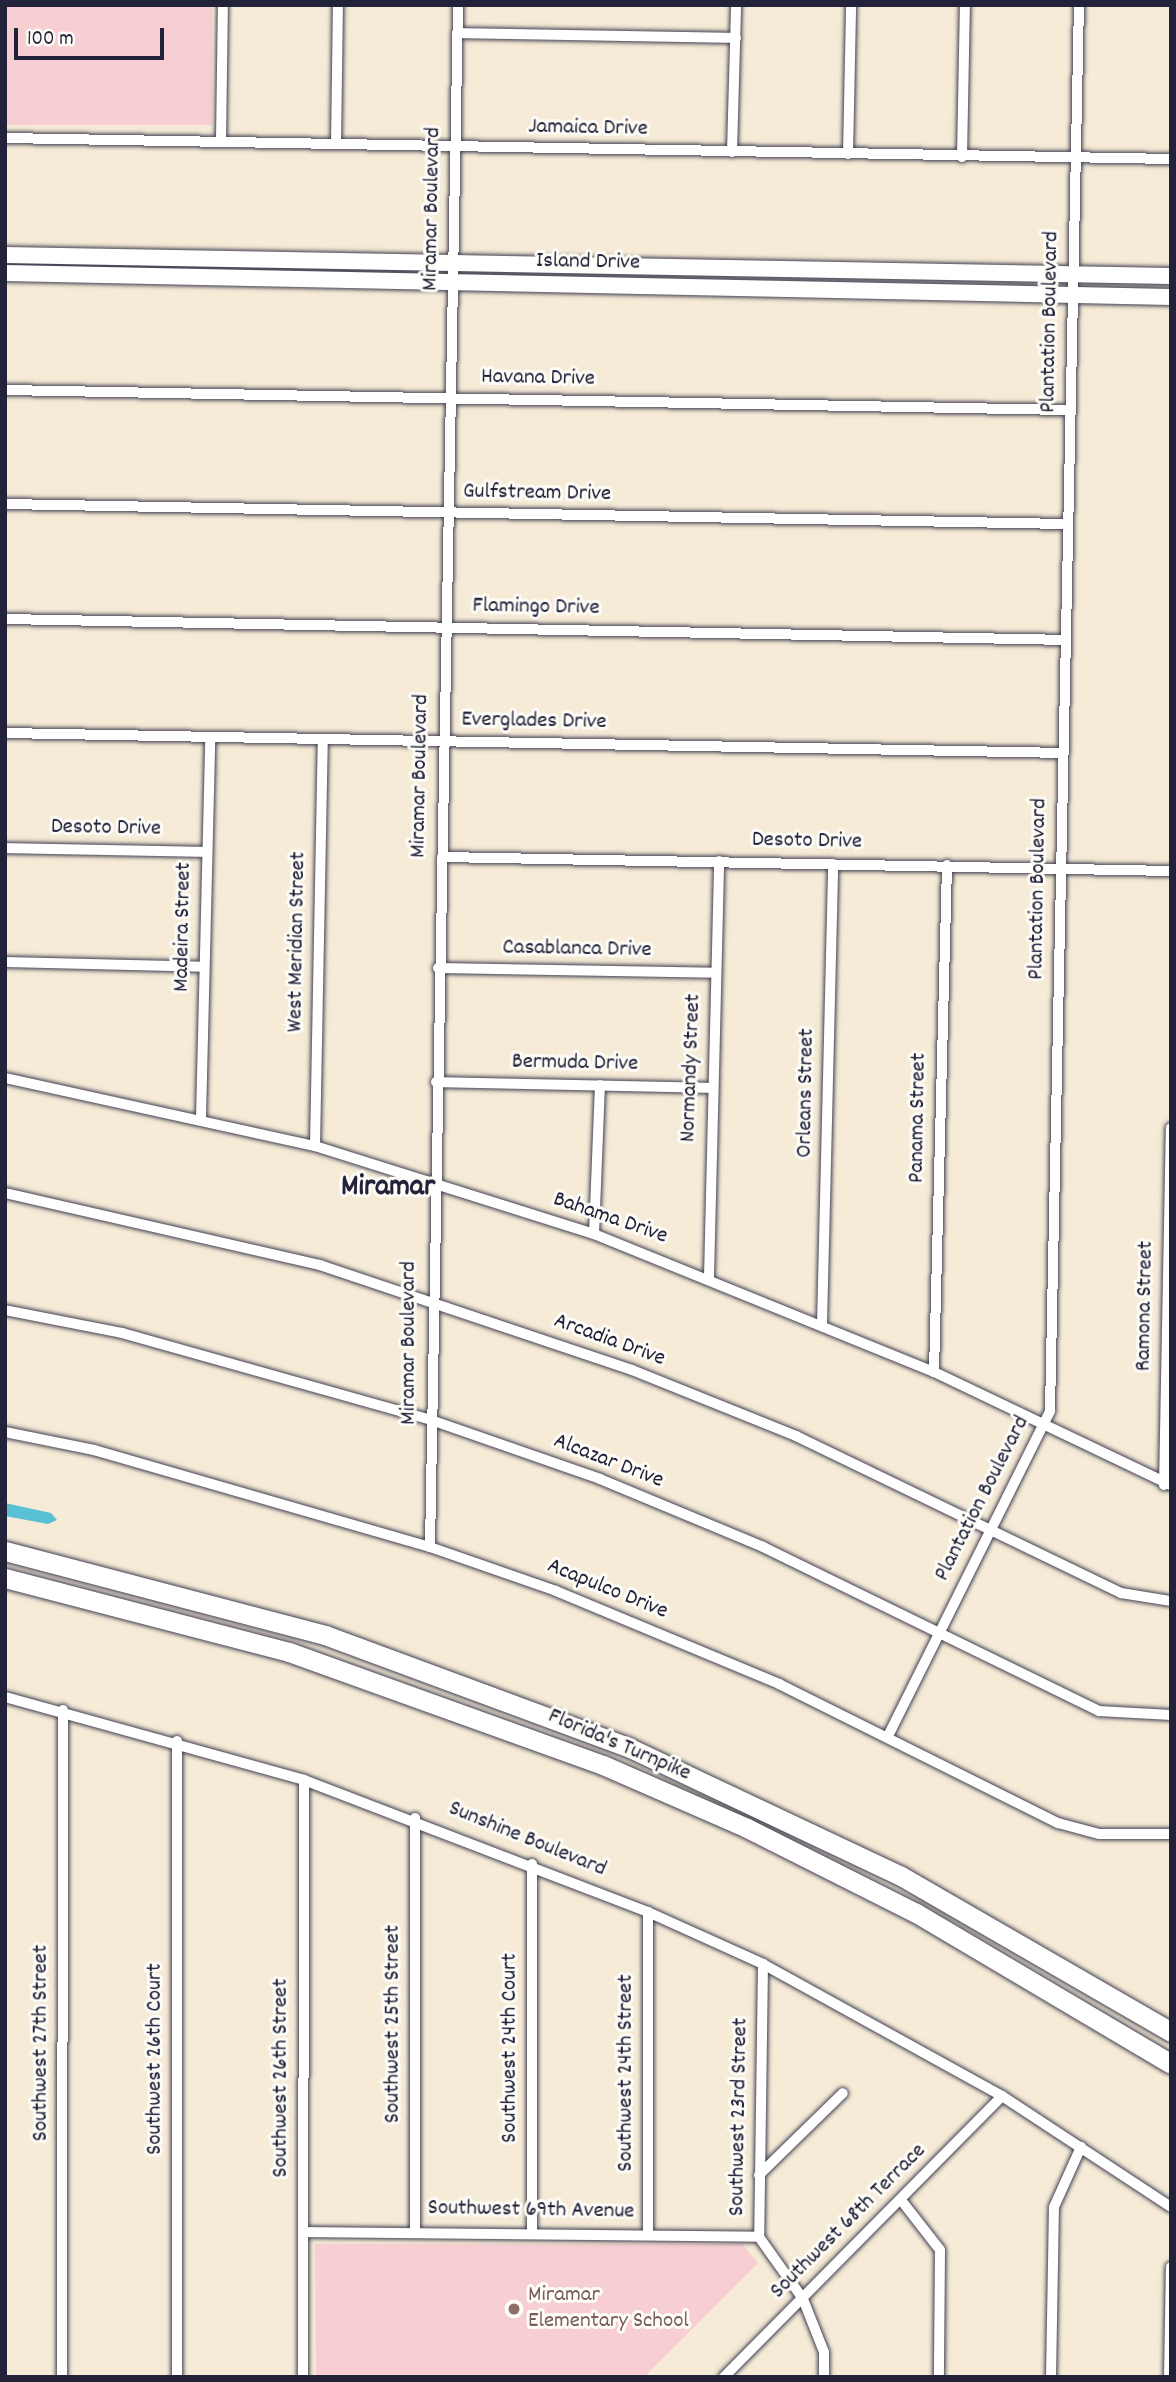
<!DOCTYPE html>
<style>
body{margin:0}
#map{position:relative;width:1176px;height:2382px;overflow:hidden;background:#f6ebd7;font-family:Dekko,sans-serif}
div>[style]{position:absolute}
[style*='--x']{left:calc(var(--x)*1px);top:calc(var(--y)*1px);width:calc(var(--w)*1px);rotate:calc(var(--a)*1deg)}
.built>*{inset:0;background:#f7cfd3;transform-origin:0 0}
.water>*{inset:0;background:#59c0d6}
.roads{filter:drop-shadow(0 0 2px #424052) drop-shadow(0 0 2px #424052)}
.street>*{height:10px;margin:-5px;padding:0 5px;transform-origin:5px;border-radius:5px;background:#fff}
.secondary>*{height:16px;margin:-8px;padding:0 8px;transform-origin:8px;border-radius:8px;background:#fff}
.highway>*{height:19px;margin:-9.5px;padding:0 9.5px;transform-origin:9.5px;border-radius:9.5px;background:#fff}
.dots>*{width:19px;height:19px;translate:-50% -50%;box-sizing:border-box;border:4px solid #fdfcf7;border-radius:50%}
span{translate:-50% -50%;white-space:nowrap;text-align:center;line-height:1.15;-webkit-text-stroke:6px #fdfcf7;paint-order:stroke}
.street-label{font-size:23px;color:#22223b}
.education-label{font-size:23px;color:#785e54}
.left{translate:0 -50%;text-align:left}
.district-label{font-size:30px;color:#22223b;font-weight:700}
.frame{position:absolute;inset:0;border:7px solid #22223b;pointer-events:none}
.scale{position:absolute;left:14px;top:28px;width:150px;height:32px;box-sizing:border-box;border:4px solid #22223b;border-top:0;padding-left:9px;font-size:21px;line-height:24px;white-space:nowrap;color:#22223b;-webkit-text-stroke:5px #fdfcf7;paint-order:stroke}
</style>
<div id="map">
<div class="built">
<div style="left:5px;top:5px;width:207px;height:120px"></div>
<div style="clip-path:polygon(315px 2244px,742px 2244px,758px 2263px,644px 2377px,316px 2377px)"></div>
</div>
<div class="water">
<div style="clip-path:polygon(5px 1503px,51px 1513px,57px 1520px,48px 1524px,5px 1516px)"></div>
</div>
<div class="roads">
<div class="street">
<div style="--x:457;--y:33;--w:279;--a:1"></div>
<div style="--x:5;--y:138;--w:1166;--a:1.03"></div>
<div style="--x:221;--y:141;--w:136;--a:-89.2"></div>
<div style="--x:336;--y:144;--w:139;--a:-89.2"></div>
<div style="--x:732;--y:152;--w:147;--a:-88.4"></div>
<div style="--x:848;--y:154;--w:149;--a:-88.8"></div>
<div style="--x:962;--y:157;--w:152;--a:-88.9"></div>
<div style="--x:5;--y:390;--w:1065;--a:1.08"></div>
<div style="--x:5;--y:504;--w:1062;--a:1.08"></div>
<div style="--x:5;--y:619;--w:1060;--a:1.13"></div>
<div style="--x:5;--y:733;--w:1058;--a:1.08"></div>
<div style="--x:5;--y:848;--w:201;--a:1.1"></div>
<div style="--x:442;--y:857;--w:729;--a:1.1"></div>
<div style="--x:5;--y:962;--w:199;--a:1.4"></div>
<div style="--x:438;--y:968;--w:278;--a:1"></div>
<div style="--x:5;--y:1078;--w:317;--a:12.4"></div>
<div style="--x:315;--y:1146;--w:293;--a:17.5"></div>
<div style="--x:594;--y:1234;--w:367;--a:22.1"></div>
<div style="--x:934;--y:1372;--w:263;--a:25.5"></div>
<div style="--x:436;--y:1082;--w:276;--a:1.2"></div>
<div style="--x:201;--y:1118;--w:381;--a:-88.6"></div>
<div style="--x:315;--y:1146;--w:407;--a:-88.9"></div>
<div style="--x:5;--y:1193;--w:323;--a:12.9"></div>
<div style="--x:320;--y:1265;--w:329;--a:18.6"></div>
<div style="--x:632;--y:1370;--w:177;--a:21.9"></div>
<div style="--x:796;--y:1436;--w:361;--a:25.8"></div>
<div style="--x:1121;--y:1593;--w:51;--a:9.1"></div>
<div style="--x:594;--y:1234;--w:149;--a:-87.7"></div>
<div style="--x:709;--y:1277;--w:416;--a:-88.6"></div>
<div style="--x:5;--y:1310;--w:119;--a:11.1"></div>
<div style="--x:122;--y:1333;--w:321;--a:15.7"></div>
<div style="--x:431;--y:1420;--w:179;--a:19.2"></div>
<div style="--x:600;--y:1479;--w:177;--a:22.6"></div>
<div style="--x:763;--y:1547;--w:374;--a:26"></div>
<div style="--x:1099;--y:1711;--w:72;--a:3.2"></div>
<div style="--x:822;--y:1324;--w:460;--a:-88.6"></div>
<div style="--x:934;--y:1372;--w:507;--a:-88.53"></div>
<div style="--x:5;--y:1432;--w:91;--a:11.4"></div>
<div style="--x:94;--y:1450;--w:350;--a:16.1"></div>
<div style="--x:430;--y:1547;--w:133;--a:19.2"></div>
<div style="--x:556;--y:1591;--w:242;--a:22.6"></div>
<div style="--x:779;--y:1684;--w:312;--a:26.5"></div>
<div style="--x:1058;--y:1823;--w:42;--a:15"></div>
<div style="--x:1099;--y:1834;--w:72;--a:0"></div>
<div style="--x:1164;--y:1485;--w:357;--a:-88.9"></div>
<div style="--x:430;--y:1547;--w:1542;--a:-88.96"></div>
<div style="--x:5;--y:1697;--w:310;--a:15.5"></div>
<div style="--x:304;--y:1780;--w:368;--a:21"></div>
<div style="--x:648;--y:1912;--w:126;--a:24.3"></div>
<div style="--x:763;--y:1964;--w:273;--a:28.9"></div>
<div style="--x:1002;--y:2096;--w:202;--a:33.3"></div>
<div style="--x:888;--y:1736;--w:363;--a:-63.5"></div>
<div style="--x:1050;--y:1411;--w:1406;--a:-88.82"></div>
<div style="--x:177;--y:1741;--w:636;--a:90"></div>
<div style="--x:415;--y:1818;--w:413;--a:90"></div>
<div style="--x:532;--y:1864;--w:369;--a:90"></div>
<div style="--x:648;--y:1912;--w:322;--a:90"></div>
<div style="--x:763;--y:1964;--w:273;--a:90.8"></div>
<div style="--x:759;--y:2237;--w:76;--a:54.6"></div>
<div style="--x:803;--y:2299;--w:57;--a:68.4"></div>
<div style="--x:824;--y:2352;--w:25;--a:90"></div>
<div style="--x:759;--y:2175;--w:117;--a:-44.3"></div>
<div style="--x:901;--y:2200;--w:63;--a:52"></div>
<div style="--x:940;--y:2250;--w:127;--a:90.5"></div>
<div style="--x:303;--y:2232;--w:456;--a:0.6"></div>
<div style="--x:62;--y:2377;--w:667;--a:-89.91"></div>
<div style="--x:303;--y:2377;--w:597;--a:-89.9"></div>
<div style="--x:724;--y:2377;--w:395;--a:-45.3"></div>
<div style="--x:1051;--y:2377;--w:170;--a:-89"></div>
<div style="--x:1054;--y:2207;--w:66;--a:-65.8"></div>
<div style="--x:1169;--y:2377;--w:110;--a:-89"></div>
</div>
<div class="secondary">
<div style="--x:5;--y:255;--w:1166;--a:1.03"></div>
<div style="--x:5;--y:273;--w:1166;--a:1.18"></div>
</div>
<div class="highway">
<div style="--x:5;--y:1551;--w:331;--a:14.7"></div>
<div style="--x:325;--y:1635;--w:325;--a:20.3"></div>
<div style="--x:630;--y:1748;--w:300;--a:25.3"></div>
<div style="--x:901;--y:1876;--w:312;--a:30"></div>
<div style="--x:5;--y:1578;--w:293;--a:14.6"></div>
<div style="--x:289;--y:1652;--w:334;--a:19.8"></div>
<div style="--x:603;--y:1765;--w:157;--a:23.6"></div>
<div style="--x:747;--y:1828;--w:189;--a:26.7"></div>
<div style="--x:916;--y:1913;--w:296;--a:30.6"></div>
</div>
</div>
<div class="dots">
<div style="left:514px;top:2309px;background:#8d6e63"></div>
</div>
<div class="street-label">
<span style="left:588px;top:129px;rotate:1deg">Jamaica Drive</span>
<span style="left:433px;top:209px;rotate:-89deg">Miramar Boulevard</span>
<span style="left:588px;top:263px;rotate:1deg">Island Drive</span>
<span style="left:1051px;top:322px;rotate:-89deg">Plantation Boulevard</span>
<span style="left:538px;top:379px;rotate:1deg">Havana Drive</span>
<span style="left:537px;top:494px;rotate:1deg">Gulfstream Drive</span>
<span style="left:536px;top:608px;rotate:1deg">Flamingo Drive</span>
<span style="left:534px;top:722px;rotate:1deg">Everglades Drive</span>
<span style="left:421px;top:776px;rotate:-89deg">Miramar Boulevard</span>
<span style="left:106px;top:829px;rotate:1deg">Desoto Drive</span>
<span style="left:807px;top:842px;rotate:1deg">Desoto Drive</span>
<span style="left:1039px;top:889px;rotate:-89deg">Plantation Boulevard</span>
<span style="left:184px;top:927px;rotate:-89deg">Madeira Street</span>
<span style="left:298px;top:942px;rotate:-89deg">West Meridian Street</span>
<span style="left:577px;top:950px;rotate:1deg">Casablanca Drive</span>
<span style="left:575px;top:1064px;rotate:1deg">Bermuda Drive</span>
<span style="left:692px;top:1068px;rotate:-88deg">Normandy Street</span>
<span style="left:807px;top:1093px;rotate:-89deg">Orleans Street</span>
<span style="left:919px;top:1118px;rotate:-89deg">Panama Street</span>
<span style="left:610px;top:1219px;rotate:19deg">Bahama Drive</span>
<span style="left:1146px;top:1306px;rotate:-89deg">Ramona Street</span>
<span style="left:609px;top:1341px;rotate:20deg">Arcadia Drive</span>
<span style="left:410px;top:1343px;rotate:-90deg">Miramar Boulevard</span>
<span style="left:608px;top:1462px;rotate:21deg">Alcazar Drive</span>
<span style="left:983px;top:1499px;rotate:-63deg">Plantation Boulevard</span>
<span style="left:607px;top:1590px;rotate:22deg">Acapulco Drive</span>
<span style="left:619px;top:1746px;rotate:23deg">Florida's Turnpike</span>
<span style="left:527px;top:1840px;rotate:22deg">Sunshine Boulevard</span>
<span style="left:394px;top:2024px;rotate:-90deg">Southwest 25th Street</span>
<span style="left:42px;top:2043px;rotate:-90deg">Southwest 27th Street</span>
<span style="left:511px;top:2048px;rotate:-90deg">Southwest 24th Court</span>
<span style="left:156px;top:2059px;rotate:-90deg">Southwest 26th Court</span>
<span style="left:627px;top:2073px;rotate:-90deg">Southwest 24th Street</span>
<span style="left:282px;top:2078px;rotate:-90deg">Southwest 26th Street</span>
<span style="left:740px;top:2117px;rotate:-89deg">Southwest 23rd Street</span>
<span style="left:531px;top:2211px;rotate:1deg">Southwest 69th Avenue</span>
<span style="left:849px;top:2222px;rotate:-45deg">Southwest 68th Terrace</span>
</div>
<div class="education-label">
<span class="left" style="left:528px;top:2309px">Miramar<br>Elementary School</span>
</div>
<div class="district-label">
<span style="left:388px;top:1189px">Miramar</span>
</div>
<div class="frame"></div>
<div class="scale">100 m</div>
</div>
